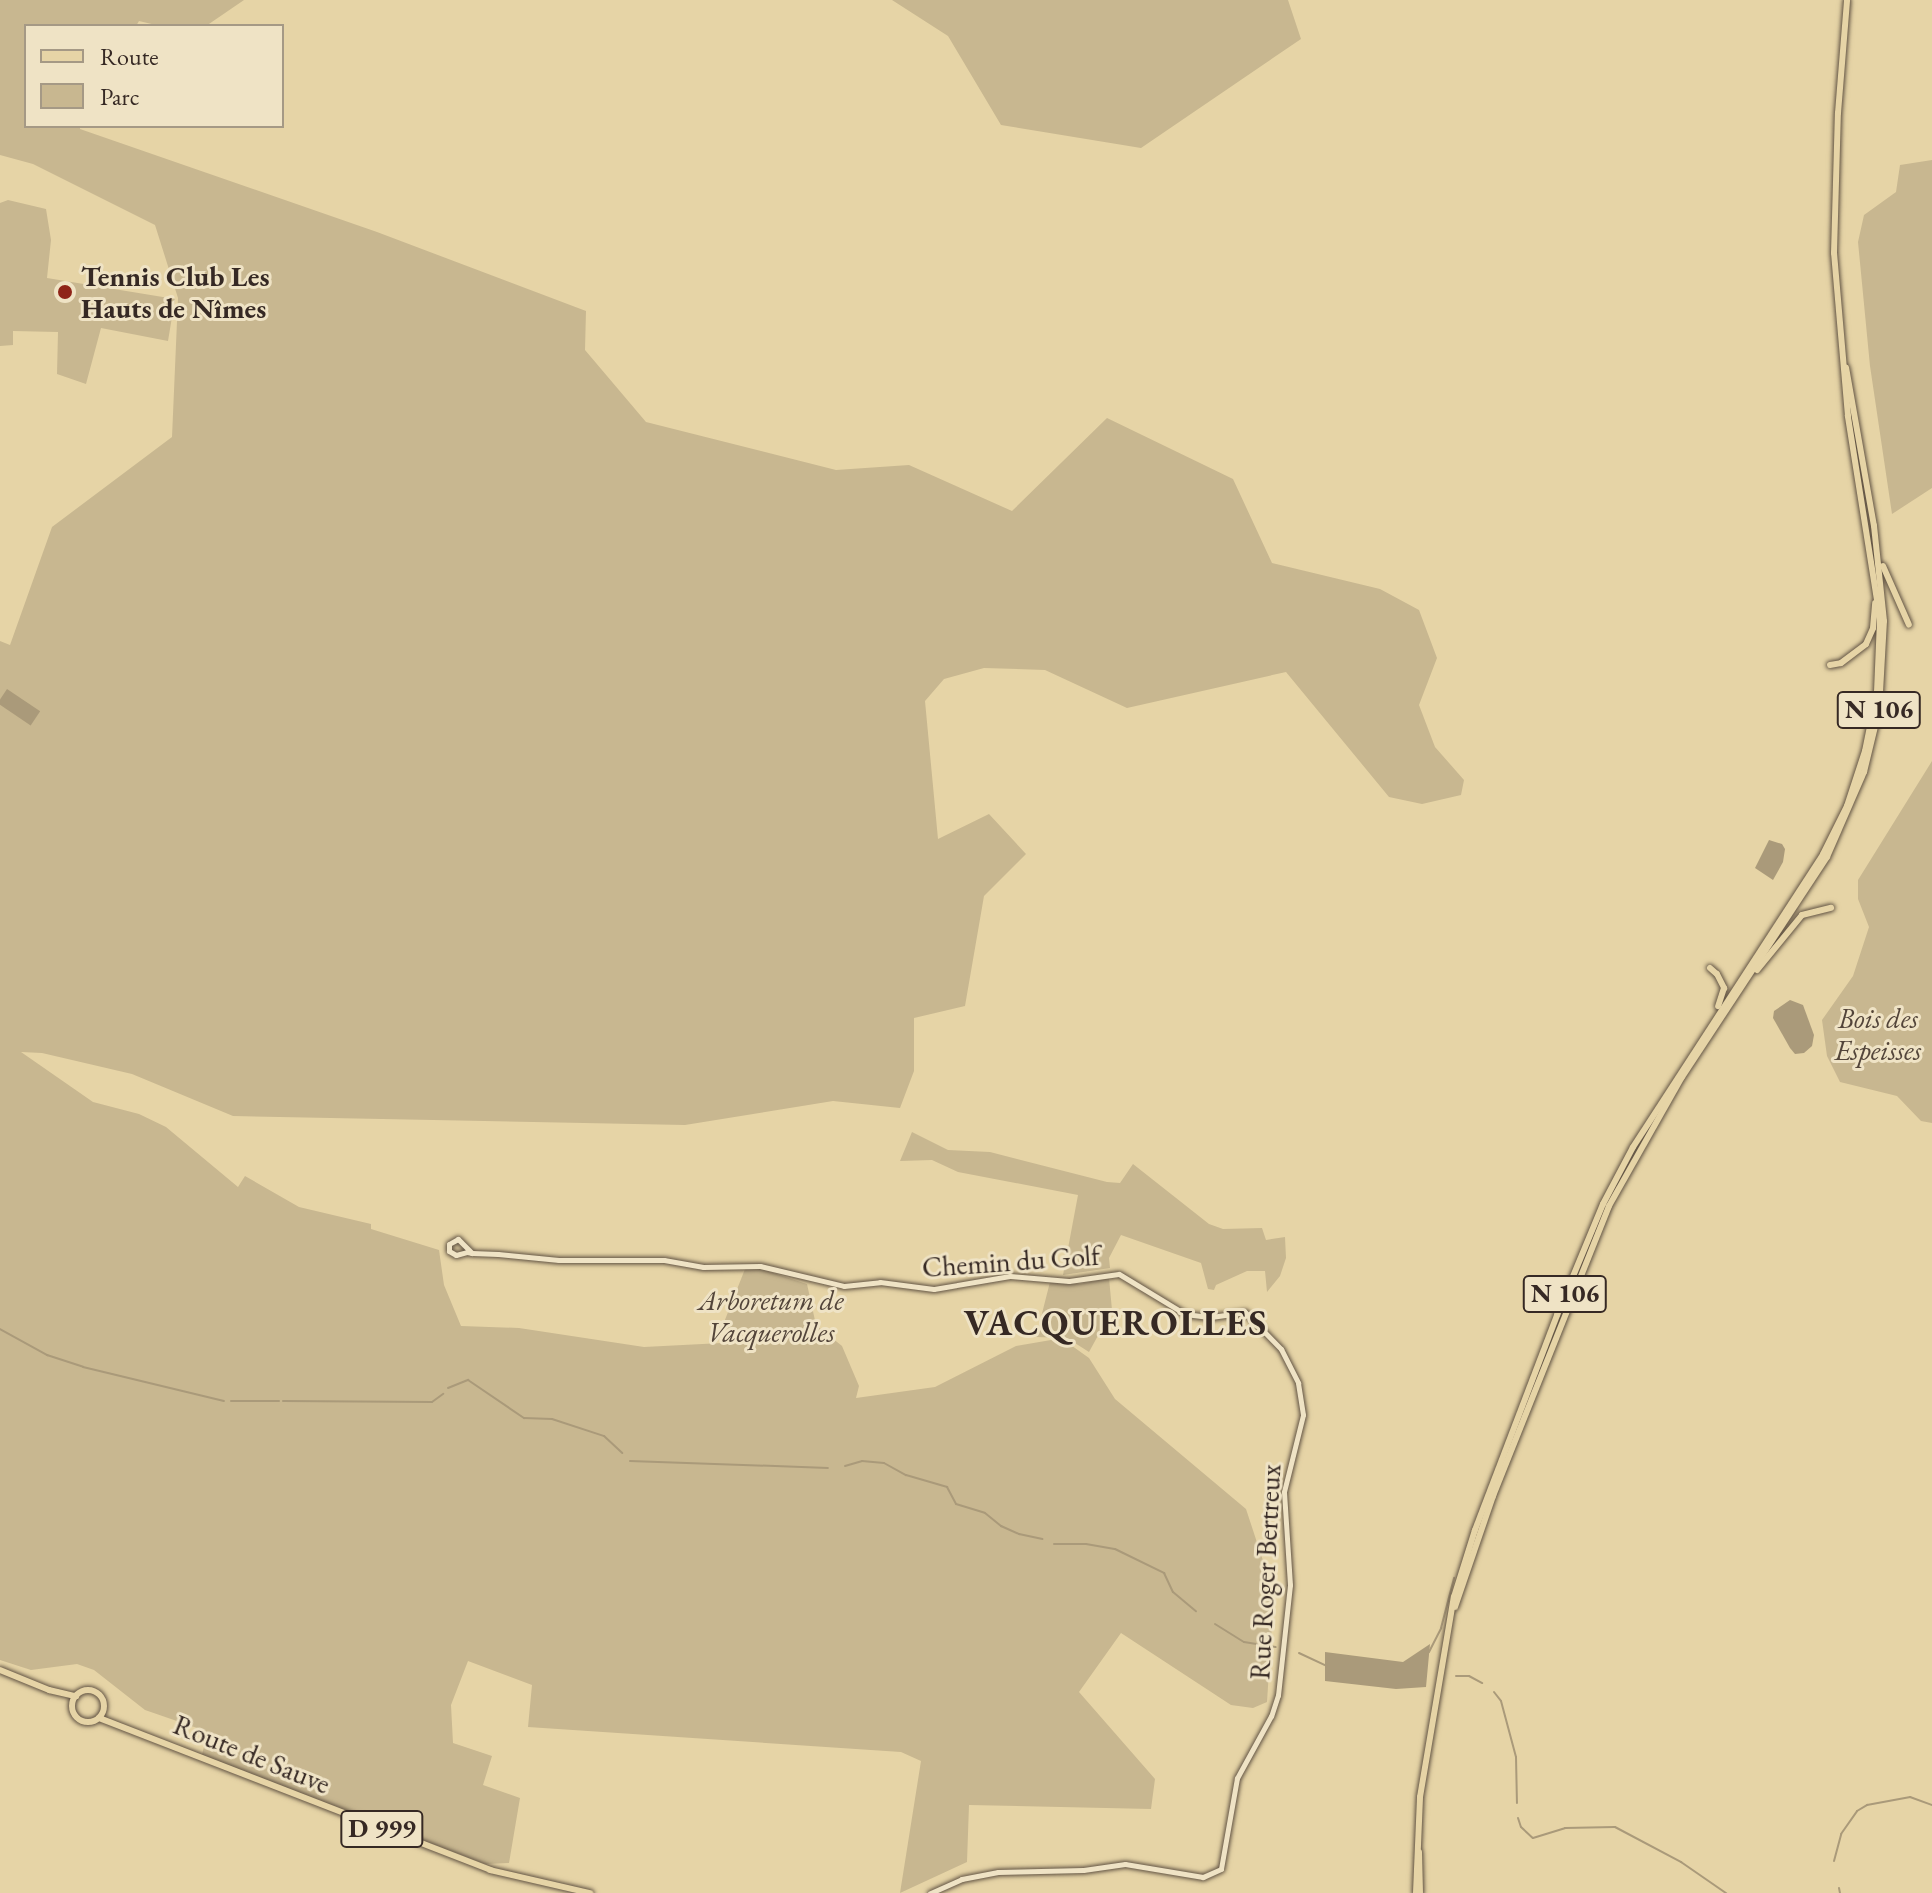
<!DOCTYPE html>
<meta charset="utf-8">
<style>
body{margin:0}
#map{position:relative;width:1932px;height:1893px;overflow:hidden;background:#e6d4a6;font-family:"EB Garamond",serif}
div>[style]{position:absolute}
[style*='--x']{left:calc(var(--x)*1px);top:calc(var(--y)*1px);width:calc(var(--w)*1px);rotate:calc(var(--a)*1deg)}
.green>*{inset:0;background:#c8b790}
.water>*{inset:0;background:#aa9a7a;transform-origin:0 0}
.stream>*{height:2px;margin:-1px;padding:0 1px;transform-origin:1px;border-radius:1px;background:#aa9a7a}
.roads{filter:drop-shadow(0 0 2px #625444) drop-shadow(0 0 2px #625444)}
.minor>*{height:5px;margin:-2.5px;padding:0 2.5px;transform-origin:2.5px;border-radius:2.5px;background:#efe3c5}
.major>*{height:6px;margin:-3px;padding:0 3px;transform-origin:3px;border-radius:3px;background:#e6d4a6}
.major>.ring{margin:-3px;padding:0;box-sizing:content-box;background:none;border:6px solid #e6d4a6;border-radius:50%}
.dots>*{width:22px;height:22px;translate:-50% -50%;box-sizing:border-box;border:4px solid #efe3c5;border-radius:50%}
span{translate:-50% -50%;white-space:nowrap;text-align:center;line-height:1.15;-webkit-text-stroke:6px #efe3c5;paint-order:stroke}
.shield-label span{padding:2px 6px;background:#efe3c5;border:2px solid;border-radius:6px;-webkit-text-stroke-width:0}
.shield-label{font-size:26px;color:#362924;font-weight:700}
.poi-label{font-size:28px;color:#362924;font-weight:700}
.left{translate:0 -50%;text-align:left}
.park-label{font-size:28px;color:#53453a;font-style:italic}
.street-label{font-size:28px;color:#362924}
.district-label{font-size:36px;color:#362924;font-weight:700;letter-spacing:2px}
.legend{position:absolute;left:24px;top:24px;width:260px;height:104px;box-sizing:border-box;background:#efe3c5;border:2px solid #a59985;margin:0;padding:10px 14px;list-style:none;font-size:24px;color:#362924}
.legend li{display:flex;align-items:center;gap:16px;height:40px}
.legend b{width:40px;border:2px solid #a59985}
</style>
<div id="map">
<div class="green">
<div style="clip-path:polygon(0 0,244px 0,206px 26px,160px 26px,139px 21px,136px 26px,26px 26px,26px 126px,80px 126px,80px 129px,377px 232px,586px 311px,585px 350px,646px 422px,836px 470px,909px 465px,1012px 511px,1107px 418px,1233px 479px,1272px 563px,1380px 589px,1419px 610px,1437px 658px,1419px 705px,1435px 747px,1464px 780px,1461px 795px,1422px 804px,1389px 797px,1286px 672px,1127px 708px,1045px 670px,984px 668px,944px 679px,925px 701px,938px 839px,989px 814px,1026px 854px,984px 896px,965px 1006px,914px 1018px,914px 1071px,900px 1108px,833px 1101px,685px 1125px,233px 1116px,132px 1074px,42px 1053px,21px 1052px,93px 1102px,139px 1114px,166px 1127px,238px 1187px,245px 1176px,299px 1207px,371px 1224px,371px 1229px,439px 1250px,444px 1285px,461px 1326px,519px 1328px,644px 1347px,722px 1343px,719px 1335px,745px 1269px,761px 1269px,807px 1284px,816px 1325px,842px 1346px,859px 1386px,856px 1398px,935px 1387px,1016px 1346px,1051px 1340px,1068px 1343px,1089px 1358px,1115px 1399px,1246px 1509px,1274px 1594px,1267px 1702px,1253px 1708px,1231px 1705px,1121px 1633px,1079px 1692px,1155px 1779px,1151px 1809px,969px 1805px,967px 1862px,900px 1893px,921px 1761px,901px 1752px,528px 1727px,532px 1685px,468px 1661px,451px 1705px,453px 1743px,492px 1756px,483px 1785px,520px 1798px,509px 1863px,485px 1864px,202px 1755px,206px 1738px,200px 1729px,145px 1710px,94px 1670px,77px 1664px,31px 1670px,0 1660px,0 641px,10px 645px,52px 527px,172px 437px,178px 298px,155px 225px,33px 164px,0 155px)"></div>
<div style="clip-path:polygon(892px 0,1288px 0,1301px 39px,1141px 148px,1001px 125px,948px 36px)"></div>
<div style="clip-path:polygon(1932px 160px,1932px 488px,1892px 514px,1870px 366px,1858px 242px,1864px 215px,1896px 192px,1900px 165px)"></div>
<div style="clip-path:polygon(8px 200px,46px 209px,51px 240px,47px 278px,175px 299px,168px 341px,101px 328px,86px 384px,57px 374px,58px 332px,13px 331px,13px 345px,0 346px,0 203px)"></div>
<div style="clip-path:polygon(1932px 761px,1932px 1123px,1921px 1121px,1897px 1096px,1840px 1082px,1827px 1056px,1822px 1020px,1853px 976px,1869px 927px,1858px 899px,1858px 880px)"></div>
<div style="clip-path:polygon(912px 1132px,948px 1150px,990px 1152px,1107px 1182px,1120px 1183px,1133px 1164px,1209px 1224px,1223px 1229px,1262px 1228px,1266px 1240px,1285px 1237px,1286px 1258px,1280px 1276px,1267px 1292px,1265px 1271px,1247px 1271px,1216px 1285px,1214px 1290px,1208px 1289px,1201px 1263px,1121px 1235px,1109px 1258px,1110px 1268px,1063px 1275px,1078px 1195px,958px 1172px,932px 1160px,900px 1161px)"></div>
<div style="clip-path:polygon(1109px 1278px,1112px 1310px,1089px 1352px,1067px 1338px,1036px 1337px,1050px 1282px,1080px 1284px)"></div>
</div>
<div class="water">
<div style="left:7px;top:689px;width:40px;height:17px;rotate:34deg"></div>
<div style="clip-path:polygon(1769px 840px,1782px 844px,1785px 849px,1783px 862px,1773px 880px,1755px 868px)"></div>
<div style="clip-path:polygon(1790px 1000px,1803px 1005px,1814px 1035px,1812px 1046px,1804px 1053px,1795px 1054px,1790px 1048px,1773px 1018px,1774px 1011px)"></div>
<div style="clip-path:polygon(1430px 1644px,1426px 1687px,1396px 1689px,1325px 1681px,1325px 1652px,1403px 1662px)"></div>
</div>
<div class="stream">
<div style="--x:0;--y:1329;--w:54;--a:29"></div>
<div style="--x:47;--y:1355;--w:38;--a:18"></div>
<div style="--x:83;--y:1367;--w:145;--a:13.6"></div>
<div style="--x:448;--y:1388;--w:22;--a:-22"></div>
<div style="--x:468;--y:1380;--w:68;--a:34.2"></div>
<div style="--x:524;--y:1418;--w:28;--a:2"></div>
<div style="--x:552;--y:1419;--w:55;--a:18.1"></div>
<div style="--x:604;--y:1436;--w:25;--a:43"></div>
<div style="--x:231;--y:1401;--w:48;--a:0"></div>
<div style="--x:283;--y:1401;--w:149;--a:0.4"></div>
<div style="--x:432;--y:1402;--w:14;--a:-36"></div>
<div style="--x:630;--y:1461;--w:198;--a:2"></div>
<div style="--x:845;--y:1466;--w:18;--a:-16"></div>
<div style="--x:862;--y:1461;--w:22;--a:5"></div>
<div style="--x:884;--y:1463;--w:25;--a:29"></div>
<div style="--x:906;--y:1475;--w:43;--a:16.3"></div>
<div style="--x:947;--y:1487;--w:19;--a:62"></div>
<div style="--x:956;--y:1504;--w:30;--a:17"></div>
<div style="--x:985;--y:1513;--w:21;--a:39"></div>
<div style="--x:1001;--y:1526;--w:20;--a:24"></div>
<div style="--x:1019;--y:1534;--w:24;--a:12"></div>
<div style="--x:1054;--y:1544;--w:32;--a:0"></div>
<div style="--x:1086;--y:1544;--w:29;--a:10"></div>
<div style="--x:1115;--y:1549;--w:55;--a:26.1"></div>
<div style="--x:1164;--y:1573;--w:21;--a:65"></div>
<div style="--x:1173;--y:1592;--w:30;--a:40"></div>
<div style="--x:1215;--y:1624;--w:34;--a:32"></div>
<div style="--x:1244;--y:1642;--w:32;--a:9"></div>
<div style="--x:1429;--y:1652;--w:27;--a:-63"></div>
<div style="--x:1441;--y:1628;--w:52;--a:-75.4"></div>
<div style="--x:1299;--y:1653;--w:31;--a:25"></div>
<div style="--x:1456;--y:1676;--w:13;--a:0"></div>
<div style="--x:1469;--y:1676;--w:15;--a:28"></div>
<div style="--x:1494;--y:1692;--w:11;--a:52"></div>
<div style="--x:1501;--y:1701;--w:58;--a:75"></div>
<div style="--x:1516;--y:1757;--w:46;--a:88.8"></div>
<div style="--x:1518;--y:1818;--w:9;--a:72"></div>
<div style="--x:1521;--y:1827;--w:16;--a:43"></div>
<div style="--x:1533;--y:1838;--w:34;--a:-17"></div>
<div style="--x:1565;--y:1828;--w:50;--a:-1.1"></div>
<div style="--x:1615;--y:1827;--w:75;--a:27.9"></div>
<div style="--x:1681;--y:1862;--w:55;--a:34.6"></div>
<div style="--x:1834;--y:1861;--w:28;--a:-75"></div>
<div style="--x:1841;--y:1834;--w:28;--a:-55"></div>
<div style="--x:1857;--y:1811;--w:12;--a:-31"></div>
<div style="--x:1867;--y:1805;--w:44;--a:-10.5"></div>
<div style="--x:1910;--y:1797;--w:23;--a:20"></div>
<div style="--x:1839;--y:1888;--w:5;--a:79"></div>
</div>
<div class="roads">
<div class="minor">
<div style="--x:472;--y:1253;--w:20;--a:-135"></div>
<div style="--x:458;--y:1239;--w:10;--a:151"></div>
<div style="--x:449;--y:1244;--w:7;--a:90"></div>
<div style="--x:449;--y:1251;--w:8;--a:30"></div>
<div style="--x:456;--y:1255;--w:11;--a:-15"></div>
<div style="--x:467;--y:1252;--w:5;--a:11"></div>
<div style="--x:472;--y:1253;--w:26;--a:2"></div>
<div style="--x:498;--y:1254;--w:61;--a:5.6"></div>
<div style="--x:559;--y:1260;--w:105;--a:0"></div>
<div style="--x:664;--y:1260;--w:40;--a:10"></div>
<div style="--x:703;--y:1267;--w:57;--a:-1"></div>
<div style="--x:760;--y:1266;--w:86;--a:13.4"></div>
<div style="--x:844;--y:1286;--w:36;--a:-6"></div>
<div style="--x:880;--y:1282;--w:54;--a:7.4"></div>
<div style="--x:934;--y:1289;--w:77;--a:-9.7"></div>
<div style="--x:1010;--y:1276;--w:59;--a:4.8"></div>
<div style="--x:1069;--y:1281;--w:50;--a:-8"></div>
<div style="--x:1119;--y:1274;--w:77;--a:31.2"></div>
<div style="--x:1185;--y:1314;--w:26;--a:7"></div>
<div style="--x:1211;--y:1317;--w:34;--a:-8"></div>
<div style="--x:1245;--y:1312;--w:52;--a:45.8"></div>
<div style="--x:1281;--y:1349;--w:38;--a:63"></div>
<div style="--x:1298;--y:1383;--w:32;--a:81"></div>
<div style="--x:1303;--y:1415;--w:79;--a:103.9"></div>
<div style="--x:1284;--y:1492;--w:93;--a:86.3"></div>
<div style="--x:1290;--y:1585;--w:111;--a:96.2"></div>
<div style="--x:1278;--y:1695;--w:22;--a:108"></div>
<div style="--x:1271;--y:1716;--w:71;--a:118.7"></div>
<div style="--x:1237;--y:1778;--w:92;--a:100"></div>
<div style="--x:1221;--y:1869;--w:20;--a:156"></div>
<div style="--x:1203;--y:1877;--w:79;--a:-170.5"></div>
<div style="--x:1125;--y:1864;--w:42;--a:171.9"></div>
<div style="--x:1083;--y:1870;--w:85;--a:178.7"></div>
<div style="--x:998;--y:1872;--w:37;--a:169"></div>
<div style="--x:962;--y:1879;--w:35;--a:156"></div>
</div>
<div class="major">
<div style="--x:1883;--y:566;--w:64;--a:66.2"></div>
<div style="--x:1830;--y:665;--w:11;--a:-10"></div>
<div style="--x:1841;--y:663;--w:31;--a:-37"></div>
<div style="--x:1866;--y:644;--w:17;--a:-66"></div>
<div style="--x:1873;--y:628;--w:25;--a:-85"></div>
<div style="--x:1710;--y:968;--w:9;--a:41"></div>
<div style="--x:1717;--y:974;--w:16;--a:63"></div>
<div style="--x:1724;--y:988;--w:19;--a:108"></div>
<div style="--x:1757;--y:970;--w:71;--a:-50.7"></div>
<div style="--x:1802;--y:915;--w:30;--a:-14"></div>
<div style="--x:1455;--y:1607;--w:117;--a:-71.1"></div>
<div style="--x:1493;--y:1496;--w:312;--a:-68.2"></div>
<div style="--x:1609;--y:1206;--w:148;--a:-60.5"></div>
<div style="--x:1682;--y:1077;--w:263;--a:-56.6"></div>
<div style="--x:1827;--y:857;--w:93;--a:-66.5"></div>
<div style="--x:1864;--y:772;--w:64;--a:-76.4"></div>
<div style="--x:1879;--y:710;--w:89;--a:-86.8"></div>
<div style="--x:1884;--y:621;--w:96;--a:-96"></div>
<div style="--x:1874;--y:526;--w:161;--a:-100"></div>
<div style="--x:0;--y:1670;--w:53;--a:22.2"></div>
<div style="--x:49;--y:1690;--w:28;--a:13"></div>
<div class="ring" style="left:72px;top:1690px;width:26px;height:26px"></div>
<div style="--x:99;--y:1718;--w:420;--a:21.2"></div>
<div style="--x:490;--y:1870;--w:103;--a:13"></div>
<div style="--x:1419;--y:1852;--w:41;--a:88.6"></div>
<div style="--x:1416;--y:1893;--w:96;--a:-87.6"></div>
<div style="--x:1420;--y:1797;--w:203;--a:-80.4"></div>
<div style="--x:1454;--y:1597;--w:70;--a:-72.6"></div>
<div style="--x:1475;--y:1530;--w:230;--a:-69.1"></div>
<div style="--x:1557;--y:1315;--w:120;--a:-67.5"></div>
<div style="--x:1603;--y:1204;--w:64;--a:-62.2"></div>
<div style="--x:1633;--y:1147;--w:349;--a:-57"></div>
<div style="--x:1823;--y:854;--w:54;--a:-63.4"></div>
<div style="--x:1847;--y:806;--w:58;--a:-71.9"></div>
<div style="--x:1865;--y:751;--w:60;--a:-78.5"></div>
<div style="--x:1877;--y:692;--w:73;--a:-87.6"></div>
<div style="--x:1880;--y:619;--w:206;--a:-99"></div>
<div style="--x:1848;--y:416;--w:164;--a:-94.9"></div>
<div style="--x:1834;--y:253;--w:140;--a:-88.4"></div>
<div style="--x:1838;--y:113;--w:113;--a:-85.4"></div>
</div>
</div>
<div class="dots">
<div style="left:65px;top:292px;background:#8f2418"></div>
</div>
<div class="shield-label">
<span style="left:1879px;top:710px">N 106</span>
<span style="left:1565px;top:1294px">N 106</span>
<span style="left:382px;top:1829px">D 999</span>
</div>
<div class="poi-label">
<span class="left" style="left:81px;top:292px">Tennis Club Les<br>Hauts de Nîmes</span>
</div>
<div class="park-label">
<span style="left:1878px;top:1034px">Bois des<br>Espeisses</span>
<span style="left:771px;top:1316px">Arboretum de<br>Vacquerolles</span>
</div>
<div class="street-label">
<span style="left:1011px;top:1261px;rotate:-4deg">Chemin du Golf</span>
<span style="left:1265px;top:1572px;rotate:-87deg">Rue Roger Bertreux</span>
<span style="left:252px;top:1754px;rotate:22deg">Route de Sauve</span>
</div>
<div class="district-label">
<span style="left:1116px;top:1323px">VACQUEROLLES</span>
</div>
<ul class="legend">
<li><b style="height:10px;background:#e6d4a6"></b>Route</li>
<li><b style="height:22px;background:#c8b790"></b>Parc</li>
</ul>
</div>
